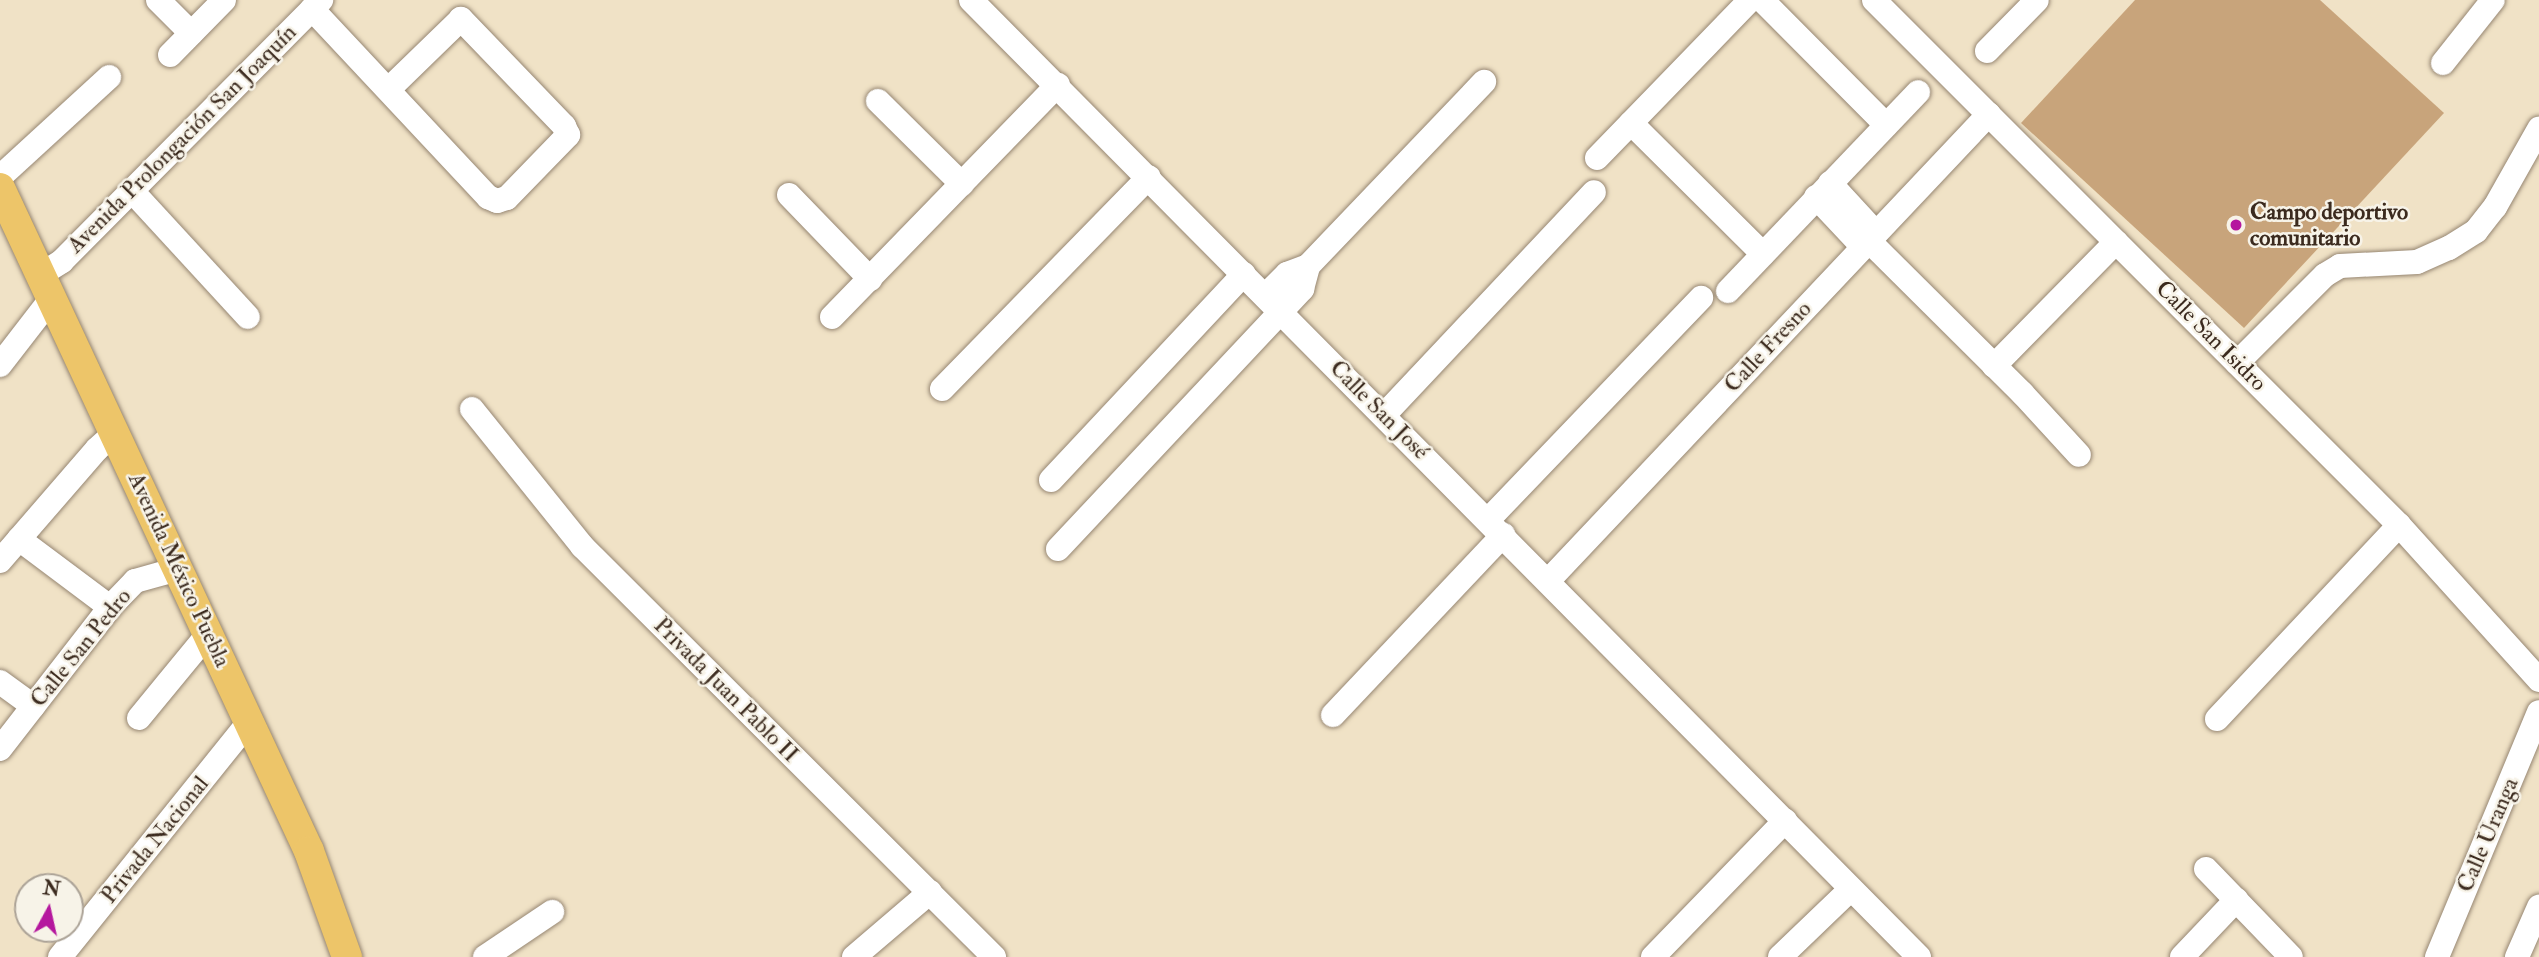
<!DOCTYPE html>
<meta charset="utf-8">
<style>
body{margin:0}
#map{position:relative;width:2539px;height:957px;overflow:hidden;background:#f0e2c6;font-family:"IM FELL Double Pica",serif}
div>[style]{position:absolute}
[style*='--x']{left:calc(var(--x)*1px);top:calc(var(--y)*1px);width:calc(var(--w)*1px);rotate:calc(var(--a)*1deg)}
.building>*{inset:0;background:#c8a47b}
.roads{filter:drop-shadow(0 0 2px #968672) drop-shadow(0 0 2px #968672)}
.minor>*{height:24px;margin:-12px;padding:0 12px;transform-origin:12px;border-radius:12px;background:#fff}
.major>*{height:30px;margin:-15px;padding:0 15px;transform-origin:15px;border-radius:15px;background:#edc569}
.dots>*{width:19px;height:19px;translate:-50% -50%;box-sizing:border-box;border:4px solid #f7f3e8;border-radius:50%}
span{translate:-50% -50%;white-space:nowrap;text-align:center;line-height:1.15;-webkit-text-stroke:5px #f7f3e8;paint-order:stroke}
.street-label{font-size:23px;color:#3b2a1e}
.poi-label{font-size:23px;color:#3b2a1e;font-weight:700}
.left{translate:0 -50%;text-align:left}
.north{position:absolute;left:14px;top:873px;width:70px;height:70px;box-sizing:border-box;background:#f7f3e8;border:2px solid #aca397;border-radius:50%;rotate:8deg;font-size:19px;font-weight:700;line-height:28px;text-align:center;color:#3b2a1e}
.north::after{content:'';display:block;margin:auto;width:24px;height:32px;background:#b5179e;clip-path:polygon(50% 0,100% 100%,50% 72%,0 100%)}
</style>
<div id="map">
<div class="building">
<div style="clip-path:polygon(2135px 0,2320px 0,2444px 113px,2244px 328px,2021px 123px)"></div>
</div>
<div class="roads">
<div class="minor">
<div style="--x:158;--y:0;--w:47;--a:45"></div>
<div style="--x:971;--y:0;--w:1347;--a:45.27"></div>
<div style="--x:1762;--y:0;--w:176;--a:45.2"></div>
<div style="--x:1874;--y:0;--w:742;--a:45"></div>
<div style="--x:2399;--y:525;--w:209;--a:47.9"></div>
<div style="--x:312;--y:9;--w:258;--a:46.9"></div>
<div style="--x:488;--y:197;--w:10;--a:24"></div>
<div style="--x:497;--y:201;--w:10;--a:-17"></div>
<div style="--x:507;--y:198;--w:88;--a:-45.9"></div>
<div style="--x:568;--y:135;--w:10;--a:-114"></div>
<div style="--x:564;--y:126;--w:149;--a:-133.9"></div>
<div style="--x:461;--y:19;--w:100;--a:135.8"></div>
<div style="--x:1987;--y:51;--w:71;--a:-45.6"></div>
<div style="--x:170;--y:55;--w:77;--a:-45.5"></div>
<div style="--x:2443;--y:63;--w:80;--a:-51.6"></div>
<div style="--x:878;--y:101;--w:118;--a:44.7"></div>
<div style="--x:1631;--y:123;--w:186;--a:44.8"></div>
<div style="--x:1597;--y:158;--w:220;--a:-45.9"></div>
<div style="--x:0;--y:177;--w:148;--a:-42.5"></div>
<div style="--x:1830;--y:183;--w:68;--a:47.4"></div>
<div style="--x:132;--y:191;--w:171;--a:47.4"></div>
<div style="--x:789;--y:195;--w:117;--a:46"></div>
<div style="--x:1816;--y:197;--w:69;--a:46.8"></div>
<div style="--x:1869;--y:241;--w:216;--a:44.8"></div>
<div style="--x:2022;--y:393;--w:84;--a:47.4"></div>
<div style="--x:40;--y:275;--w:26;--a:-32"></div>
<div style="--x:62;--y:261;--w:368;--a:-45.2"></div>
<div style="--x:1728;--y:291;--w:275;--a:-46.3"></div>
<div style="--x:1266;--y:295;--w:30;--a:-45"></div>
<div style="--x:1287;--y:274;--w:22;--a:-21"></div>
<div style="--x:1308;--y:266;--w:255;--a:-46.3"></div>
<div style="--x:832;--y:317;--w:324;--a:-45.8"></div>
<div style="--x:2237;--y:363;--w:124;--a:-45"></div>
<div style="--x:2325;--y:275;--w:17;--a:-31"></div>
<div style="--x:2340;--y:266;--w:77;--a:-3"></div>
<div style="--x:2417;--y:262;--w:35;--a:-24"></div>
<div style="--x:2449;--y:248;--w:32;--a:-32"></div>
<div style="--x:2476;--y:231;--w:31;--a:-52"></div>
<div style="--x:2495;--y:207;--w:90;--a:-60.6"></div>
<div style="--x:0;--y:365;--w:83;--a:-52.3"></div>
<div style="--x:1994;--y:366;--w:174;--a:-45.5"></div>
<div style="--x:942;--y:389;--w:296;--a:-45.7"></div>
<div style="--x:472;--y:409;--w:176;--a:51.2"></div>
<div style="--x:582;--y:546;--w:582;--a:44.93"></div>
<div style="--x:1384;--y:415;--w:306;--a:-46.7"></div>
<div style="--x:1051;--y:480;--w:282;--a:-46.9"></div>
<div style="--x:1488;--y:520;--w:308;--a:-46.2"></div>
<div style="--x:19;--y:539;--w:114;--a:36.8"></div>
<div style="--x:1058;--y:549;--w:357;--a:-46.8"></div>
<div style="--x:1302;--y:289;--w:24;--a:-75"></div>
<div style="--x:0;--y:561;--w:148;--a:-49.1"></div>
<div style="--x:97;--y:449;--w:24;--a:-42"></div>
<div style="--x:1548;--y:581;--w:642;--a:-46.64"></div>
<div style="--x:0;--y:682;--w:41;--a:36"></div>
<div style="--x:1333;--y:715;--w:248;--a:-46.6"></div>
<div style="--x:139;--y:718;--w:109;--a:-50.6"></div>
<div style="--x:2217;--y:719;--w:266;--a:-46.8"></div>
<div style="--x:0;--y:749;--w:180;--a:-52.2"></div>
<div style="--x:110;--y:607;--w:36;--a:-46"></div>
<div style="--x:135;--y:581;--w:45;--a:-15.6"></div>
<div style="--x:2206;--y:869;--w:122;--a:46"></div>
<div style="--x:60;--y:957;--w:302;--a:-51.2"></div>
<div style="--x:485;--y:957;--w:81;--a:-33.9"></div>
<div style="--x:854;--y:957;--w:100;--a:-40.5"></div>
<div style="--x:1653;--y:957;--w:190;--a:-45.9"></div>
<div style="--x:1780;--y:957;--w:98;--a:-43.8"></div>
<div style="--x:2182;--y:957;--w:79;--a:-46.5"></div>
<div style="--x:2437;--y:957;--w:265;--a:-67.4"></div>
<div style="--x:2517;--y:957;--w:55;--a:-66.3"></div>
</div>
<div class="major">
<div style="--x:0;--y:188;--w:731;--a:65.01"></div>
<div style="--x:309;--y:851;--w:113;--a:70.3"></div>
</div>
</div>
<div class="dots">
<div style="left:2236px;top:225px;background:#b5179e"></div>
</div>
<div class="street-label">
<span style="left:182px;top:139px;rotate:-45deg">Avenida Prolongación San Joaquín</span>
<span style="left:2211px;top:336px;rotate:45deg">Calle San Isidro</span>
<span style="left:1768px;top:347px;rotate:-47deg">Calle Fresno</span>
<span style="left:1379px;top:410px;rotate:45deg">Calle San José</span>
<span style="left:179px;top:570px;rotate:65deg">Avenida México Puebla</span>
<span style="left:81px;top:648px;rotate:-51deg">Calle San Pedro</span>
<span style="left:726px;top:690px;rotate:45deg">Privada Juan Pablo II</span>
<span style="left:2488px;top:835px;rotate:-67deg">Calle Uranga</span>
<span style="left:155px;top:840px;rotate:-51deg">Privada Nacional</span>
</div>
<div class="poi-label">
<span class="left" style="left:2250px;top:225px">Campo deportivo<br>comunitario</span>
</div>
<div class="north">N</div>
</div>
